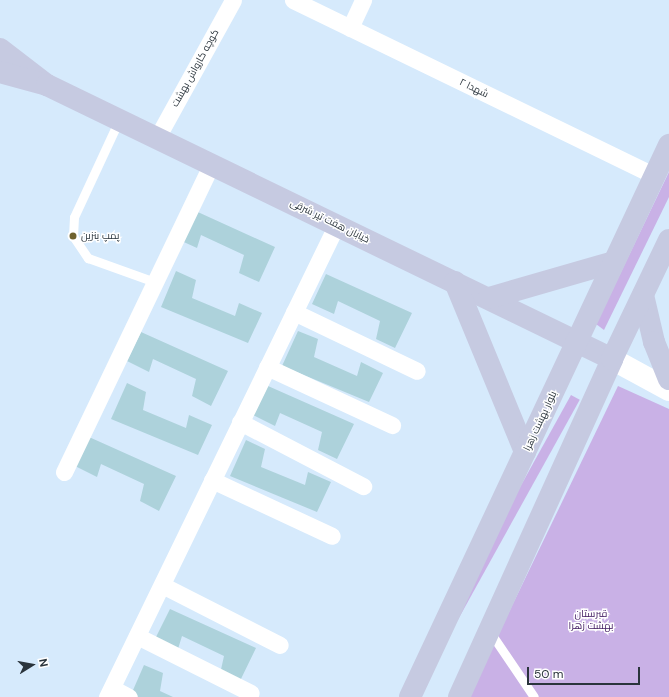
<!DOCTYPE html>
<meta charset="utf-8">
<style>
body{margin:0}
#map{position:relative;width:669px;height:697px;overflow:hidden;background:#d6eafc;font-family:"DM Sans",Cairo,sans-serif}
div>[style]{position:absolute}
[style*='--x']{left:calc(var(--x)*1px);top:calc(var(--y)*1px);width:calc(var(--w)*1px);rotate:calc(var(--a)*1deg)}
.green>*{inset:0;background:#c9b1e6;transform-origin:0 0}
.building>*{inset:0;background:#add2db}
.service>*{height:9px;margin:-4.5px;padding:0 4.5px;transform-origin:4.5px;border-radius:4.5px;background:#fff}
.minor>*{height:17px;margin:-8.5px;padding:0 8.5px;transform-origin:8.5px;border-radius:8.5px;background:#fff}
.tertiary>*{height:22px;margin:-11px;padding:0 11px;transform-origin:11px;border-radius:11px;background:#fff}
.secondary>*{height:22px;margin:-11px;padding:0 11px;transform-origin:11px;border-radius:11px;background:#c6cae1}
.dots>*{width:11px;height:11px;translate:-50% -50%;box-sizing:border-box;border:2px solid #fff;border-radius:50%}
span{translate:-50% -50%;white-space:nowrap;text-align:center;line-height:1.15;-webkit-text-stroke:3px #fff;paint-order:stroke}
.street-label{font-size:10px;color:#2a343c}
.poi-label{font-size:10px;color:#2a343c}
.left{translate:0 -50%;text-align:left}
.park-label{font-size:10px;color:#3d165d}
.north{position:absolute;left:12px;top:645px;width:40px;height:40px;-webkit-text-stroke:3px #fff;paint-order:stroke;rotate:79deg;font-size:11px;font-weight:700;line-height:16px;text-align:center;color:#2a343c}
.north::after{content:'';display:block;margin:auto;width:14px;height:18px;background:#2a343c;clip-path:polygon(50% 0,100% 100%,50% 72%,0 100%)}
.scale{position:absolute;left:527px;top:667px;width:113px;height:18px;box-sizing:border-box;border:2px solid #2a343c;border-top:0;padding-left:5px;font-size:12px;line-height:14px;white-space:nowrap;color:#2a343c;-webkit-text-stroke:3px #fff;paint-order:stroke}
</style>
<div id="map">
<div class="green">
<div style="clip-path:polygon(669px 172px,669px 197px,604px 330px,596px 324px)"></div>
<div style="clip-path:polygon(618px 386px,669px 409px,669px 697px,468px 697px)"></div>
<div style="left:571px;top:395px;width:10px;height:334px;rotate:29deg"></div>
</div>
<div class="building">
<div style="clip-path:polygon(189px 208px,275px 247px,259px 282px,239px 273px,244px 255px,201px 235px,197px 248px,175px 238px)"></div>
<div style="clip-path:polygon(176px 271px,196px 280px,192px 298px,235px 316px,239px 303px,262px 313px,248px 343px,161px 307px)"></div>
<div style="clip-path:polygon(326px 274px,412px 313px,395px 348px,376px 339px,380px 321px,338px 301px,334px 314px,312px 304px)"></div>
<div style="clip-path:polygon(298px 331px,318px 339px,314px 357px,357px 376px,361px 362px,383px 373px,369px 402px,282px 366px)"></div>
<div style="clip-path:polygon(141px 332px,228px 371px,211px 406px,192px 396px,196px 379px,153px 359px,149px 372px,127px 361px)"></div>
<div style="clip-path:polygon(127px 383px,146px 392px,143px 410px,186px 428px,189px 415px,212px 425px,198px 455px,111px 419px)"></div>
<div style="clip-path:polygon(268px 386px,354px 424px,337px 459px,318px 450px,322px 432px,280px 413px,275px 426px,253px 415px)"></div>
<div style="clip-path:polygon(89px 437px,176px 476px,159px 511px,140px 501px,144px 484px,101px 464px,97px 477px,75px 466px)"></div>
<div style="clip-path:polygon(246px 440px,265px 449px,261px 467px,305px 485px,308px 472px,331px 482px,317px 512px,230px 476px)"></div>
<div style="clip-path:polygon(170px 609px,256px 648px,239px 683px,220px 674px,224px 656px,182px 636px,178px 649px,155px 639px)"></div>
<div style="clip-path:polygon(144px 665px,163px 673px,160px 691px,173px 697px,130px 697px)"></div>
</div>
<div class="service">
<div style="--x:119;--y:120;--w:107;--a:114.9"></div>
<div style="--x:74;--y:217;--w:19;--a:93"></div>
<div style="--x:73;--y:236;--w:27;--a:56"></div>
<div style="--x:88;--y:258;--w:71;--a:19.7"></div>
<div style="--x:490;--y:632;--w:78;--a:55.9"></div>
</div>
<div class="minor">
<div style="--x:293;--y:0;--w:403;--a:25.9"></div>
<div style="--x:350;--y:28;--w:31;--a:-65"></div>
<div style="--x:158;--y:136;--w:155;--a:-61.1"></div>
<div style="--x:294;--y:312;--w:136;--a:25.6"></div>
<div style="--x:267;--y:367;--w:138;--a:24.9"></div>
<div style="--x:240;--y:422;--w:139;--a:27.5"></div>
<div style="--x:64;--y:472;--w:343;--a:-64.4"></div>
<div style="--x:212;--y:480;--w:132;--a:25"></div>
<div style="--x:162;--y:585;--w:132;--a:27"></div>
<div style="--x:137;--y:636;--w:127;--a:26.6"></div>
<div style="--x:112;--y:688;--w:19;--a:28"></div>
<div style="--x:107;--y:697;--w:526;--a:-64.07"></div>
</div>
<div class="tertiary">
<div style="--x:612;--y:359;--w:65;--a:28.5"></div>
</div>
<div class="secondary">
<div style="--x:0;--y:49;--w:59;--a:37.5"></div>
<div style="--x:47;--y:85;--w:49;--a:-164.5"></div>
<div style="--x:47;--y:85;--w:628;--a:25.87"></div>
<div style="--x:455;--y:282;--w:184;--a:67.6"></div>
<div style="--x:643;--y:295;--w:48;--a:76.8"></div>
<div style="--x:654;--y:342;--w:40;--a:68"></div>
<div style="--x:489;--y:298;--w:130;--a:-16.1"></div>
<div style="--x:410;--y:697;--w:610;--a:-64.86"></div>
<div style="--x:459;--y:697;--w:371;--a:-65.6"></div>
<div style="--x:612;--y:359;--w:132;--a:-64.4"></div>
</div>
<div class="dots">
<div style="left:73px;top:236px;background:#6f622f"></div>
</div>
<div class="street-label">
<span style="left:195px;top:68px;rotate:-61deg">کوچه کارواش بهشت</span>
<span style="left:474px;top:88px;rotate:26deg">شهدا ۲</span>
<span style="left:330px;top:221px;rotate:26deg">خیابان هفت تیر شرقی</span>
<span style="left:540px;top:421px;rotate:-65deg">بلوار بهشت زهرا</span>
</div>
<div class="poi-label">
<span class="left" style="left:81px;top:236px">پمپ بنزین</span>
</div>
<div class="park-label">
<span style="left:591px;top:619px">قبرستان<br>بهشت زهرا</span>
</div>
<div class="north">N</div>
<div class="scale">50 m</div>
</div>
